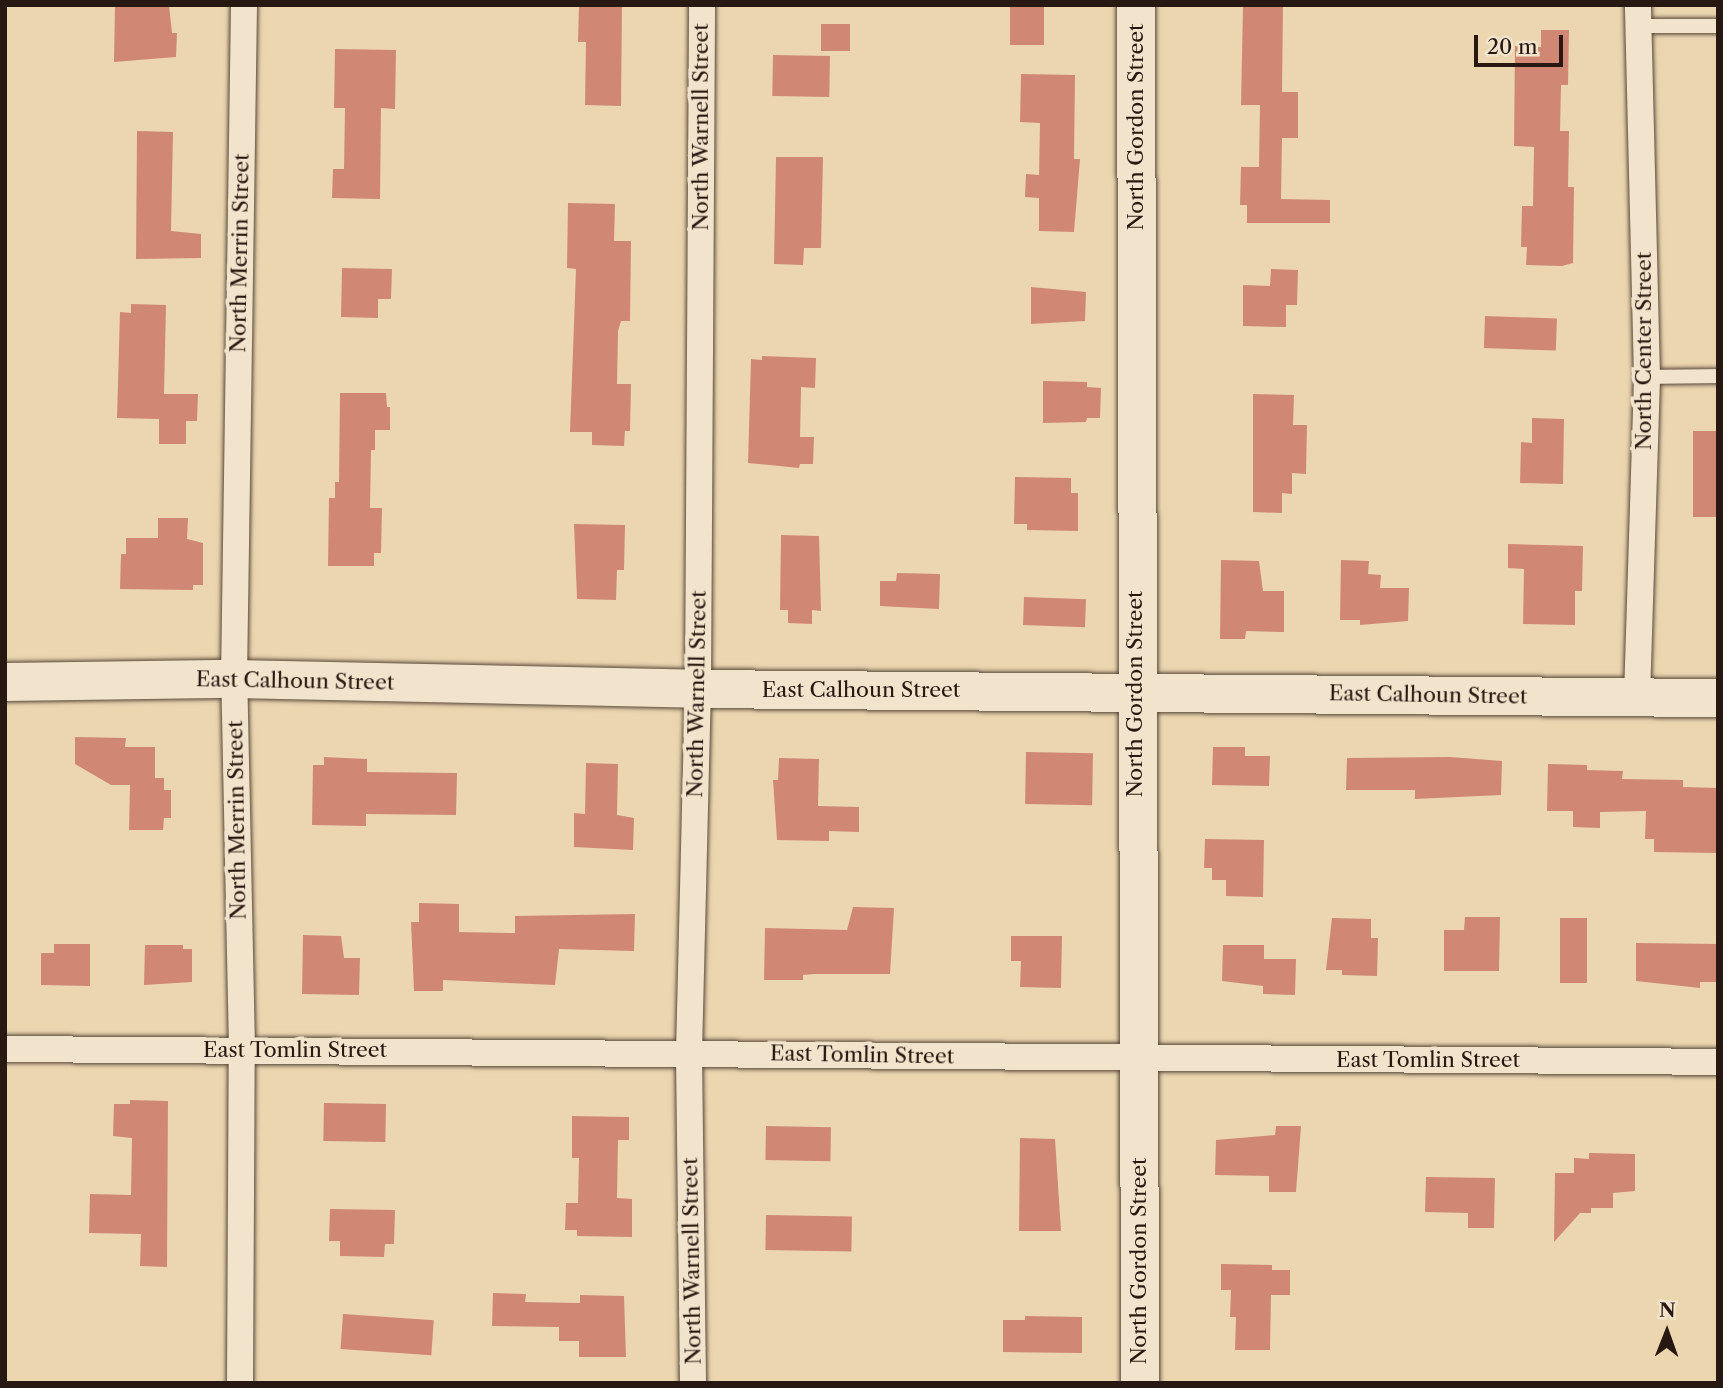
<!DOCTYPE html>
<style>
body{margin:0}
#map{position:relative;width:1723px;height:1388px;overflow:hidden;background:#ebd6b0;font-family:"Libre Caslon Text",serif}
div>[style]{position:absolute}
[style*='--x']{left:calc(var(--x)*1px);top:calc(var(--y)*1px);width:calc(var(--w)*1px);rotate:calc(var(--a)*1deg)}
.building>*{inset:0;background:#d08875;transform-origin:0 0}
.roads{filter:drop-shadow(0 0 2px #584839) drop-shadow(0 0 2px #584839)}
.lane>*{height:14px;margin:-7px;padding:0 7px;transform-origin:7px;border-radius:7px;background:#f2e4cc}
.street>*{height:26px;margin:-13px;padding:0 13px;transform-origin:13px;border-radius:13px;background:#f2e4cc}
.secondary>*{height:38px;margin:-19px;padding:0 19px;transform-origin:19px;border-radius:19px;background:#f2e4cc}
span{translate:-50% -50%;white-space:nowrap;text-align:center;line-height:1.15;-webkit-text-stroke:7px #f2e4cc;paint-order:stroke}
.street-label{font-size:21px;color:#271811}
.frame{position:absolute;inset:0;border:7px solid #271811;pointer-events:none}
.north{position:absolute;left:1632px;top:1297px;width:70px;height:70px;-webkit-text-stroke:5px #f2e4cc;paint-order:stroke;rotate:1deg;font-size:19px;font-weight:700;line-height:28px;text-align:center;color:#271811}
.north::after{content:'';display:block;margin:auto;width:24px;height:32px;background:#271811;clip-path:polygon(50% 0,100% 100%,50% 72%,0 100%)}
.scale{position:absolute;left:1474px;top:35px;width:89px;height:32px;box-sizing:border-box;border:4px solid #271811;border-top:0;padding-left:9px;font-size:21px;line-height:24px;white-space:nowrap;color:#271811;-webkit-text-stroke:5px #f2e4cc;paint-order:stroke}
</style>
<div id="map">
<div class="building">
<div style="clip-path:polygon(115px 5px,169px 5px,172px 33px,177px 33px,176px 57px,114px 62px)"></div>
<div style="clip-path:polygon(579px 5px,622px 5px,621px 106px,585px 105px,586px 42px,578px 42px)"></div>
<div style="left:1010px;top:5px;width:34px;height:40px"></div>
<div style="clip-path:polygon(1243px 5px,1283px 5px,1282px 92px,1298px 92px,1298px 138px,1282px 138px,1281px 199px,1330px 200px,1330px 223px,1247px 223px,1247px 205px,1240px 205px,1241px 167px,1259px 167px,1260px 105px,1241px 105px)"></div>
<div style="left:821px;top:24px;width:29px;height:27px"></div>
<div style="clip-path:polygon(1541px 30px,1569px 30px,1568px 85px,1561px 85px,1560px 131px,1569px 131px,1568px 187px,1574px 187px,1573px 263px,1562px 266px,1526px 265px,1527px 247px,1521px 247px,1522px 206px,1533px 206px,1534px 147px,1514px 146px,1515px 46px,1541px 47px)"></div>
<div style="clip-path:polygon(335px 49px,396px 50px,395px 109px,381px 108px,380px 199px,332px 198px,333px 169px,344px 169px,345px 108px,334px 108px)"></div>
<div style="left:773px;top:55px;width:57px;height:41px;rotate:1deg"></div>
<div style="clip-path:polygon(1021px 74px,1075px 75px,1074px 159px,1080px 159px,1074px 232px,1039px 231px,1039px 198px,1025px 197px,1026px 174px,1039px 175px,1040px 123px,1020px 122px)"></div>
<div style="clip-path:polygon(137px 131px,173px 132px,171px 231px,201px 234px,201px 258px,136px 259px)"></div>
<div style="clip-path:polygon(776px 157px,823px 157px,821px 248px,804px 248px,803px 265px,774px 264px)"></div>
<div style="clip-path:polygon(568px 203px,615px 204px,614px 241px,631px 241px,630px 321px,621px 321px,618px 331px,617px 384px,631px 384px,630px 431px,625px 431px,624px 446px,592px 445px,592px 432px,570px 432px,576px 269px,567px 268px)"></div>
<div style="clip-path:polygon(342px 268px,392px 269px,391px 299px,378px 299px,378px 318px,341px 317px)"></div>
<div style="clip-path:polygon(1271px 269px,1298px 270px,1297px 305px,1286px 305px,1286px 327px,1243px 326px,1243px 285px,1270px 286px)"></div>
<div style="clip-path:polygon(1031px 287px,1086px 292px,1085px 321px,1031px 324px)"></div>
<div style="clip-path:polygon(131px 304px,166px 305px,164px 394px,198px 394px,197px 421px,186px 421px,186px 444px,159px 444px,159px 419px,117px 418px,120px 312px,131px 313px)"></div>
<div style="left:1485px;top:316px;width:72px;height:32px;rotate:2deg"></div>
<div style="clip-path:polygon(762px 356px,816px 358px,815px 388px,801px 387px,801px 391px,800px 437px,814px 437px,813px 464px,800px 464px,799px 468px,748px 463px,751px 359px,762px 360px)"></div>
<div style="clip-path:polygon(1043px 381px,1087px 382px,1087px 387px,1101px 388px,1100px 418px,1087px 418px,1086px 422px,1043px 423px)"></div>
<div style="clip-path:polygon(340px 393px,386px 393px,387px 407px,390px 407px,390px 430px,375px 430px,375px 450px,371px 450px,370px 508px,382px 508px,381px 553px,374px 553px,374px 566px,328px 566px,329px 498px,335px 498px,335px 482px,339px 482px)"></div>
<div style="clip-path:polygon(1253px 394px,1294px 395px,1293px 425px,1307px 425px,1306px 474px,1292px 473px,1292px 494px,1282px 493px,1282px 513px,1253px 512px)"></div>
<div style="clip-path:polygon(1532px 418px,1564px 419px,1563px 484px,1520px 483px,1521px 442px,1532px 443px)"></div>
<div style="left:1693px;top:431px;width:25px;height:86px"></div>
<div style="clip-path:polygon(1015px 477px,1071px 478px,1071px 493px,1078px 493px,1078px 531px,1027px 530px,1027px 524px,1014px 524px)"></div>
<div style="clip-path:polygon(158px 518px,188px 518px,187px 539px,203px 543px,203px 585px,193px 585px,193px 590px,120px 589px,121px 554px,126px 554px,126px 538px,158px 538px)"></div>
<div style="clip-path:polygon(574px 524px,625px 525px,624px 570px,617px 570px,616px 600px,577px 599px)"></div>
<div style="clip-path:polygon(781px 535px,819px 536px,821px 611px,812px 610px,812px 624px,788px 623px,788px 610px,780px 610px)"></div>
<div style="clip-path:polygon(1508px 544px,1583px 546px,1582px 591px,1575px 591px,1575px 625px,1523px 624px,1524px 569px,1508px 568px)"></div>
<div style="clip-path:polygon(1221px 560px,1259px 561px,1263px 591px,1284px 591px,1284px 632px,1246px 631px,1245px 639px,1220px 639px)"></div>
<div style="clip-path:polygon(1341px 560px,1369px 561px,1368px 574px,1381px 575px,1380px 588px,1409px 588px,1408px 621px,1360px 625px,1360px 620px,1340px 620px)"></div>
<div style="clip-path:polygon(897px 573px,940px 574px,939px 609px,880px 606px,880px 581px,896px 581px)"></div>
<div style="left:1024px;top:597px;width:62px;height:28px;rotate:2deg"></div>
<div style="clip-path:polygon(75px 737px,126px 738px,125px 747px,155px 747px,155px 778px,164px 778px,164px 790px,171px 790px,171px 818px,164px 818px,163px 830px,129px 830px,130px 785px,111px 785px,75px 764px)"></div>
<div style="clip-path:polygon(1213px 747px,1245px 747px,1245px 756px,1270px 756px,1269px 786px,1212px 785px)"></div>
<div style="left:1026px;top:752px;width:67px;height:52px;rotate:1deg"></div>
<div style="clip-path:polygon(324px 757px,367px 759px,367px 772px,457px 773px,456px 815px,366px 814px,366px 826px,312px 825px,313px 765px,324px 765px)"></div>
<div style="clip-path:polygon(1450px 757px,1502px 761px,1501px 795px,1415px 799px,1415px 790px,1346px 790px,1347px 758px)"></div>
<div style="clip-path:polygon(779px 758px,819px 759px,818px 806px,859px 807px,859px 832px,829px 831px,829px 841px,777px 840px,773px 780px,778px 780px)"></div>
<div style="clip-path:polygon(586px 763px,618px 764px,617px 815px,634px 818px,633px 850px,574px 847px,574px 813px,585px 814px)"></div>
<div style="clip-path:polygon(1548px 764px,1587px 765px,1587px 770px,1623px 771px,1622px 779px,1683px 780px,1683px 787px,1718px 788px,1718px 853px,1654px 852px,1654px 839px,1645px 839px,1646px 811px,1600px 812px,1600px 828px,1573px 827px,1573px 811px,1547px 811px)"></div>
<div style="clip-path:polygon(1205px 839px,1264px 840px,1263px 897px,1226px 896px,1226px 880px,1212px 880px,1212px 868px,1204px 868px)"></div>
<div style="clip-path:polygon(419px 903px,459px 904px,459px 932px,515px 933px,515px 916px,635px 914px,634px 951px,559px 949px,555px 985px,443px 980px,443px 991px,414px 991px,411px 922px,419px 922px)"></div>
<div style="clip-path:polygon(853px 907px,894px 908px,890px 974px,814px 974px,803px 975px,803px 980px,764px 980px,765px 928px,847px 930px)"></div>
<div style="clip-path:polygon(1465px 917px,1500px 917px,1499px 971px,1444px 971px,1444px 930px,1464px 930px)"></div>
<div style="clip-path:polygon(1332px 918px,1371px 919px,1371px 938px,1378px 938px,1377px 976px,1342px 975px,1342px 970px,1326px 970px)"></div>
<div style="left:1560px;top:918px;width:27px;height:65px"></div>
<div style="clip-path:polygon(303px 935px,341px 936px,344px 958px,360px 958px,359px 995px,302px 994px)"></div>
<div style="clip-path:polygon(1011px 936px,1062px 936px,1061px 988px,1020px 987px,1021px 961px,1011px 961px)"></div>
<div style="clip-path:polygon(1636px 943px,1718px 944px,1718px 982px,1700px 982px,1700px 988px,1636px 981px)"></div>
<div style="clip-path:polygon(54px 944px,90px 944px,90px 986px,41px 985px,41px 953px,54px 953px)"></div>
<div style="clip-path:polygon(145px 945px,183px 945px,183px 949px,192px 949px,192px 982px,144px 985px)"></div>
<div style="clip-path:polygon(1223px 945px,1264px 945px,1264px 959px,1296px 959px,1295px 995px,1263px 994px,1263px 986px,1222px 981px)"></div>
<div style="clip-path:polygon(130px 1100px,168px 1101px,167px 1267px,140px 1266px,141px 1234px,89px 1233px,90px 1194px,131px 1195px,132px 1138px,113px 1136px,114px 1104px,130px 1104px)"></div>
<div style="left:324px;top:1103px;width:62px;height:38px;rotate:1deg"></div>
<div style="clip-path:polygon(572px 1116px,629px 1117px,629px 1140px,618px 1140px,617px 1198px,632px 1199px,632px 1237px,577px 1236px,577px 1230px,565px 1230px,566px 1203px,578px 1203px,579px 1158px,572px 1158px)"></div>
<div style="left:766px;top:1126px;width:65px;height:34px;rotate:1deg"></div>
<div style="clip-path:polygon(1276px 1126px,1301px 1126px,1296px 1192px,1269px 1192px,1269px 1176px,1215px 1175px,1216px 1140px,1275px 1135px)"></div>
<div style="clip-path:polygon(1020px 1138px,1055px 1139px,1061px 1231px,1019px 1231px)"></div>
<div style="clip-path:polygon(1589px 1153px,1635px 1154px,1635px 1191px,1613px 1193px,1613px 1208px,1591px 1208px,1591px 1213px,1580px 1213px,1554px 1242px,1555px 1173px,1574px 1173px,1574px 1158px,1589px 1159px)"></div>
<div style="clip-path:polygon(1426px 1177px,1495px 1178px,1494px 1228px,1468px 1228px,1468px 1213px,1425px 1212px)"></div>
<div style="clip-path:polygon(330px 1209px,395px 1210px,394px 1244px,385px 1244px,384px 1257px,340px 1256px,340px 1241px,329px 1241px)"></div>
<div style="left:766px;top:1215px;width:86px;height:35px;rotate:1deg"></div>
<div style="clip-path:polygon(1221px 1264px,1272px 1265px,1272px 1270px,1290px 1270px,1290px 1295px,1271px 1295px,1270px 1350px,1235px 1350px,1236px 1317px,1230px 1317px,1231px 1290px,1221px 1290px)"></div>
<div style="clip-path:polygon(493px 1293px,526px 1294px,525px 1302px,580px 1303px,580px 1295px,624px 1296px,626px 1357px,579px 1357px,579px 1341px,559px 1341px,559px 1327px,492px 1326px)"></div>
<div style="left:343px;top:1314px;width:91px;height:35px;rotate:4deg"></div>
<div style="clip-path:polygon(1025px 1316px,1082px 1317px,1082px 1353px,1003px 1352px,1003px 1320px,1025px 1320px)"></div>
</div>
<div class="roads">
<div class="lane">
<div style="--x:1638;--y:26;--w:80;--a:0"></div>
<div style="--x:1647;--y:377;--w:71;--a:-0.8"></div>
</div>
<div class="street">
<div style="--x:1637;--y:697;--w:320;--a:-88.2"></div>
<div style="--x:1647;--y:377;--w:372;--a:-91.4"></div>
<div style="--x:5;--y:1049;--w:1713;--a:0.43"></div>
<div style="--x:240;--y:1383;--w:334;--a:-89.7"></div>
<div style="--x:242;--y:1049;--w:370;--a:-91.2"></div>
<div style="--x:234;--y:679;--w:674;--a:-89.15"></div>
<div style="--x:693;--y:1383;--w:330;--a:-90.7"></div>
<div style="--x:689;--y:1053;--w:364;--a:-88.6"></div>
<div style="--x:698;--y:689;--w:684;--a:-89.66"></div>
</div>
<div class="secondary">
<div style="--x:1136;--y:5;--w:1378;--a:89.83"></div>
<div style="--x:5;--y:682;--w:229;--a:-0.8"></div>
<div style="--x:234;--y:679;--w:464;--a:1.2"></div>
<div style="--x:698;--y:689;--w:1020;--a:0.51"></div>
</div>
</div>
<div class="street-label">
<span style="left:701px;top:127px;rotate:-90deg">North Warnell Street</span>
<span style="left:1136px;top:127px;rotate:-90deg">North Gordon Street</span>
<span style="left:240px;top:253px;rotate:-89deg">North Merrin Street</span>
<span style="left:1644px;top:351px;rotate:-90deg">North Center Street</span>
<span style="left:295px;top:681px;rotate:1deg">East Calhoun Street</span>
<span style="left:861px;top:690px">East Calhoun Street</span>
<span style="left:697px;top:694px;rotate:-89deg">North Warnell Street</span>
<span style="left:1135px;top:694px;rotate:-90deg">North Gordon Street</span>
<span style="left:1428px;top:695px;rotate:1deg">East Calhoun Street</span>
<span style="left:237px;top:820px;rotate:-91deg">North Merrin Street</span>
<span style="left:295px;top:1050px">East Tomlin Street</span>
<span style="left:862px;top:1055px;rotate:1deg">East Tomlin Street</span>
<span style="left:1428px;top:1060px">East Tomlin Street</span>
<span style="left:692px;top:1261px;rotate:-91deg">North Warnell Street</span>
<span style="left:1139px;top:1261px;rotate:-90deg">North Gordon Street</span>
</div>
<div class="frame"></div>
<div class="north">N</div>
<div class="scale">20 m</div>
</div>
